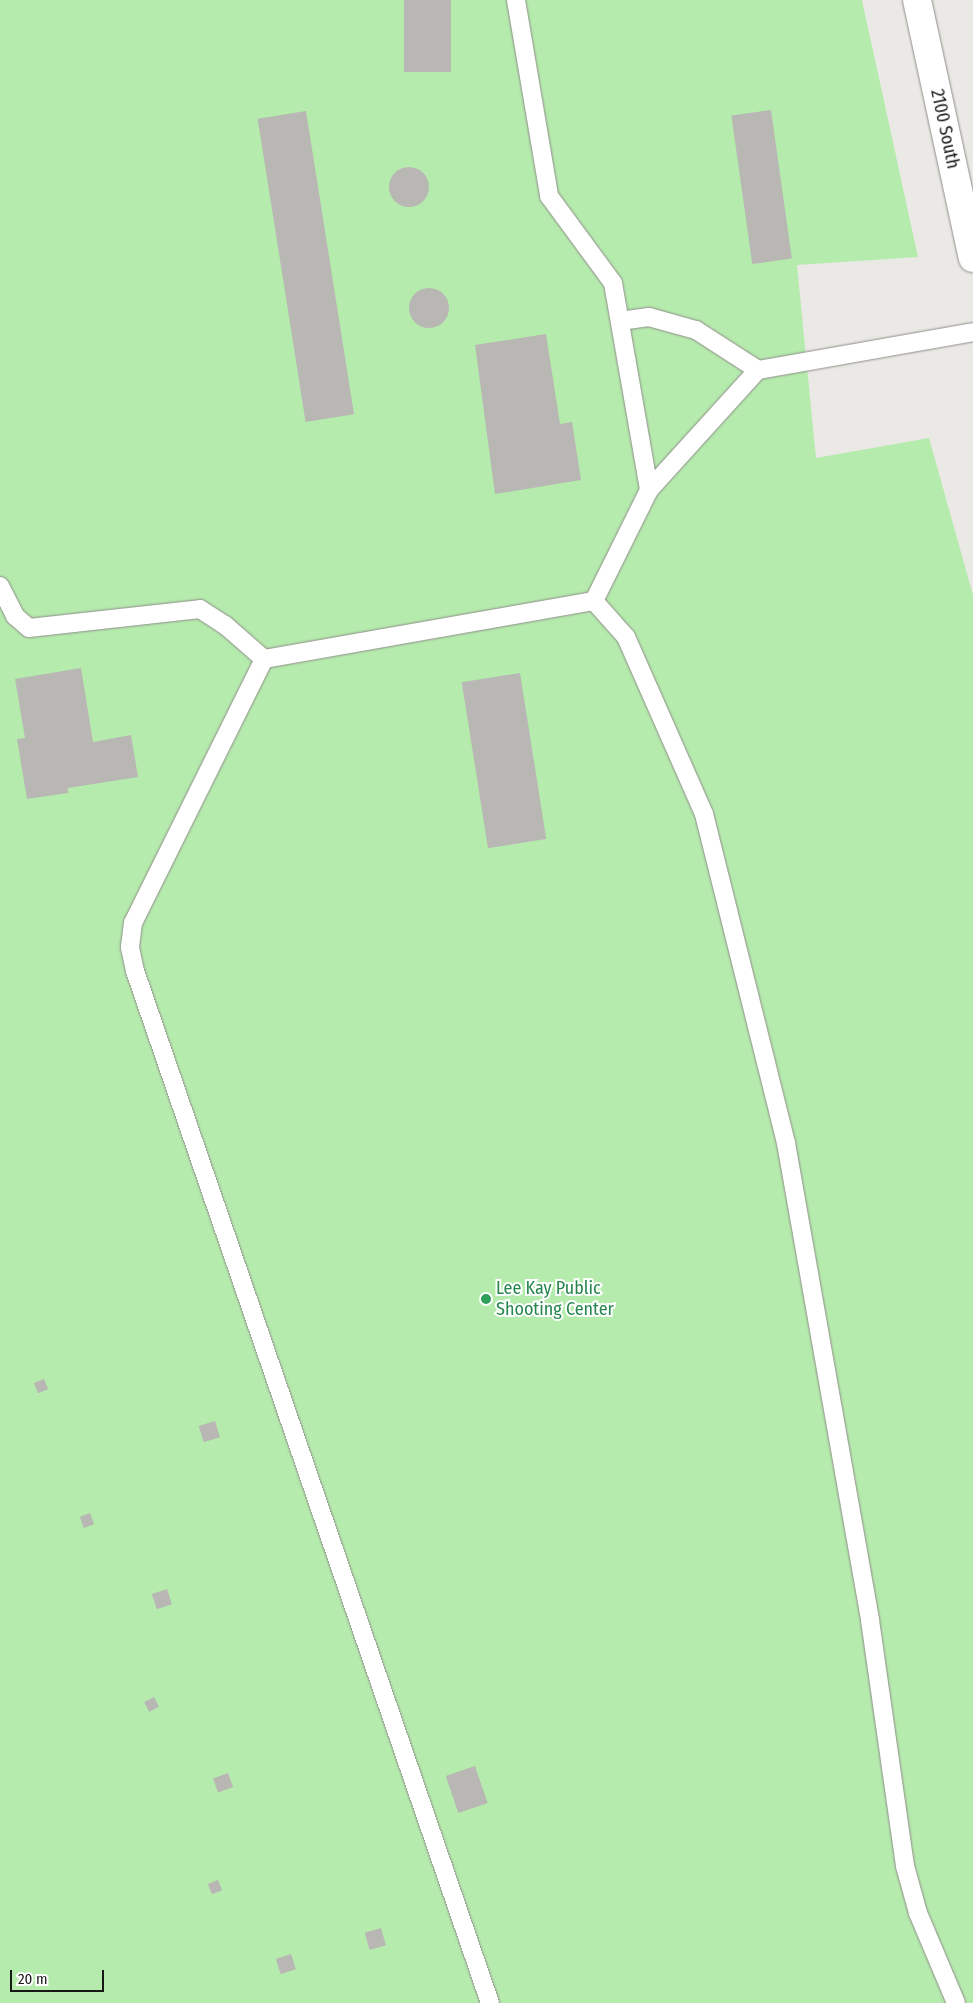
<!DOCTYPE html>
<style>
body{margin:0}
#map{position:relative;width:973px;height:2003px;overflow:hidden;background:#ebe9e5;font-family:"Fira Sans Condensed",sans-serif}
div>[style]{position:absolute}
[style*='--x']{left:calc(var(--x)*1px);top:calc(var(--y)*1px);width:calc(var(--w)*1px);rotate:calc(var(--a)*1deg)}
.green>*{inset:0;background:#b6ebae}
.building>*{inset:0;background:#b8b7b3;transform-origin:0 0}
.round{border-radius:50%}
.roads{filter:drop-shadow(0 0 1px #8f8e8a) drop-shadow(0 0 1px #8f8e8a)}
.service>*{height:18px;margin:-9px;padding:0 9px;transform-origin:9px;border-radius:9px;background:#fff}
.minor>*{height:28px;margin:-14px;padding:0 14px;transform-origin:14px;border-radius:14px;background:#fff}
.dots>*{width:14px;height:14px;translate:-50% -50%;box-sizing:border-box;border:2px solid #fff;border-radius:50%}
span{translate:-50% -50%;white-space:nowrap;text-align:center;line-height:1.15;-webkit-text-stroke:4px #fff;paint-order:stroke}
.street-label{font-size:18px;color:#171715}
.leisure-label{font-size:18px;color:#27864d}
.left{translate:0 -50%;text-align:left}
.scale{position:absolute;left:10px;top:1970px;width:94px;height:22px;box-sizing:border-box;border:2px solid #171715;border-top:0;padding-left:6px;font-size:15px;line-height:18px;white-space:nowrap;color:#171715;-webkit-text-stroke:4px #fff;paint-order:stroke}
</style>
<div id="map">
<div class="green">
<div style="clip-path:polygon(0 0,862px 0,918px 257px,797px 265px,816px 458px,929px 438px,973px 595px,973px 2003px,0 2003px)"></div>
</div>
<div class="building">
<div style="left:404px;top:0;width:47px;height:72px"></div>
<div style="left:771px;top:110px;width:150px;height:40px;rotate:82deg"></div>
<div style="left:306px;top:111px;width:307px;height:49px;rotate:81deg"></div>
<div class="round" style="left:389px;top:167px;width:40px;height:40px"></div>
<div class="round" style="left:409px;top:288px;width:40px;height:40px"></div>
<div style="clip-path:polygon(546px 334px,560px 424px,572px 422px,581px 480px,495px 494px,475px 345px)"></div>
<div style="clip-path:polygon(81px 668px,93px 742px,131px 735px,138px 777px,68px 788px,68px 793px,27px 799px,17px 739px,25px 738px,15px 679px)"></div>
<div style="left:520px;top:673px;width:168px;height:59px;rotate:81deg"></div>
<div style="left:44px;top:1379px;width:11px;height:11px;rotate:68deg"></div>
<div style="left:215px;top:1421px;width:17px;height:17px;rotate:73deg"></div>
<div style="left:90px;top:1513px;width:12px;height:11px;rotate:70deg"></div>
<div style="left:167px;top:1589px;width:16px;height:16px;rotate:72deg"></div>
<div style="left:154px;top:1697px;width:11px;height:11px;rotate:63deg"></div>
<div style="left:475px;top:1766px;width:39px;height:31px;rotate:71deg"></div>
<div style="left:228px;top:1773px;width:15px;height:16px;rotate:70deg"></div>
<div style="left:218px;top:1880px;width:11px;height:11px;rotate:68deg"></div>
<div style="left:381px;top:1928px;width:18px;height:17px;rotate:74deg"></div>
<div style="left:291px;top:1954px;width:16px;height:16px;rotate:72deg"></div>
</div>
<div class="roads">
<div class="service">
<div style="--x:516;--y:0;--w:199;--a:80.4"></div>
<div style="--x:549;--y:196;--w:108;--a:53.7"></div>
<div style="--x:613;--y:283;--w:210;--a:80.1"></div>
<div style="--x:620;--y:321;--w:29;--a:-8"></div>
<div style="--x:649;--y:317;--w:49;--a:15.5"></div>
<div style="--x:696;--y:330;--w:74;--a:32.8"></div>
<div style="--x:0;--y:586;--w:34;--a:63"></div>
<div style="--x:15;--y:616;--w:18;--a:41"></div>
<div style="--x:29;--y:628;--w:172;--a:-6.3"></div>
<div style="--x:200;--y:609;--w:30;--a:33"></div>
<div style="--x:225;--y:625;--w:52;--a:41.1"></div>
<div style="--x:594;--y:601;--w:48;--a:48.4"></div>
<div style="--x:626;--y:637;--w:193;--a:66.2"></div>
<div style="--x:704;--y:814;--w:339;--a:76"></div>
<div style="--x:786;--y:1143;--w:484;--a:80"></div>
<div style="--x:870;--y:1620;--w:248;--a:81.9"></div>
<div style="--x:905;--y:1866;--w:49;--a:74.5"></div>
<div style="--x:918;--y:1913;--w:98;--a:67.1"></div>
<div style="--x:490;--y:2003;--w:1091;--a:-108.98"></div>
<div style="--x:135;--y:971;--w:25;--a:-102"></div>
<div style="--x:130;--y:947;--w:24;--a:-83"></div>
<div style="--x:133;--y:923;--w:295;--a:-63.6"></div>
<div style="--x:264;--y:659;--w:335;--a:-10"></div>
<div style="--x:594;--y:601;--w:124;--a:-63.6"></div>
<div style="--x:649;--y:490;--w:162;--a:-47.8"></div>
<div style="--x:758;--y:370;--w:218;--a:-10"></div>
</div>
<div class="minor">
<div style="--x:917;--y:0;--w:264;--a:77.8"></div>
</div>
</div>
<div class="dots">
<div style="left:486px;top:1299px;background:#2e9e5b"></div>
</div>
<div class="street-label">
<span style="left:945px;top:129px;rotate:78deg">2100 South</span>
</div>
<div class="leisure-label">
<span class="left" style="left:496px;top:1299px">Lee Kay Public<br>Shooting Center</span>
</div>
<div class="scale">20 m</div>
</div>
